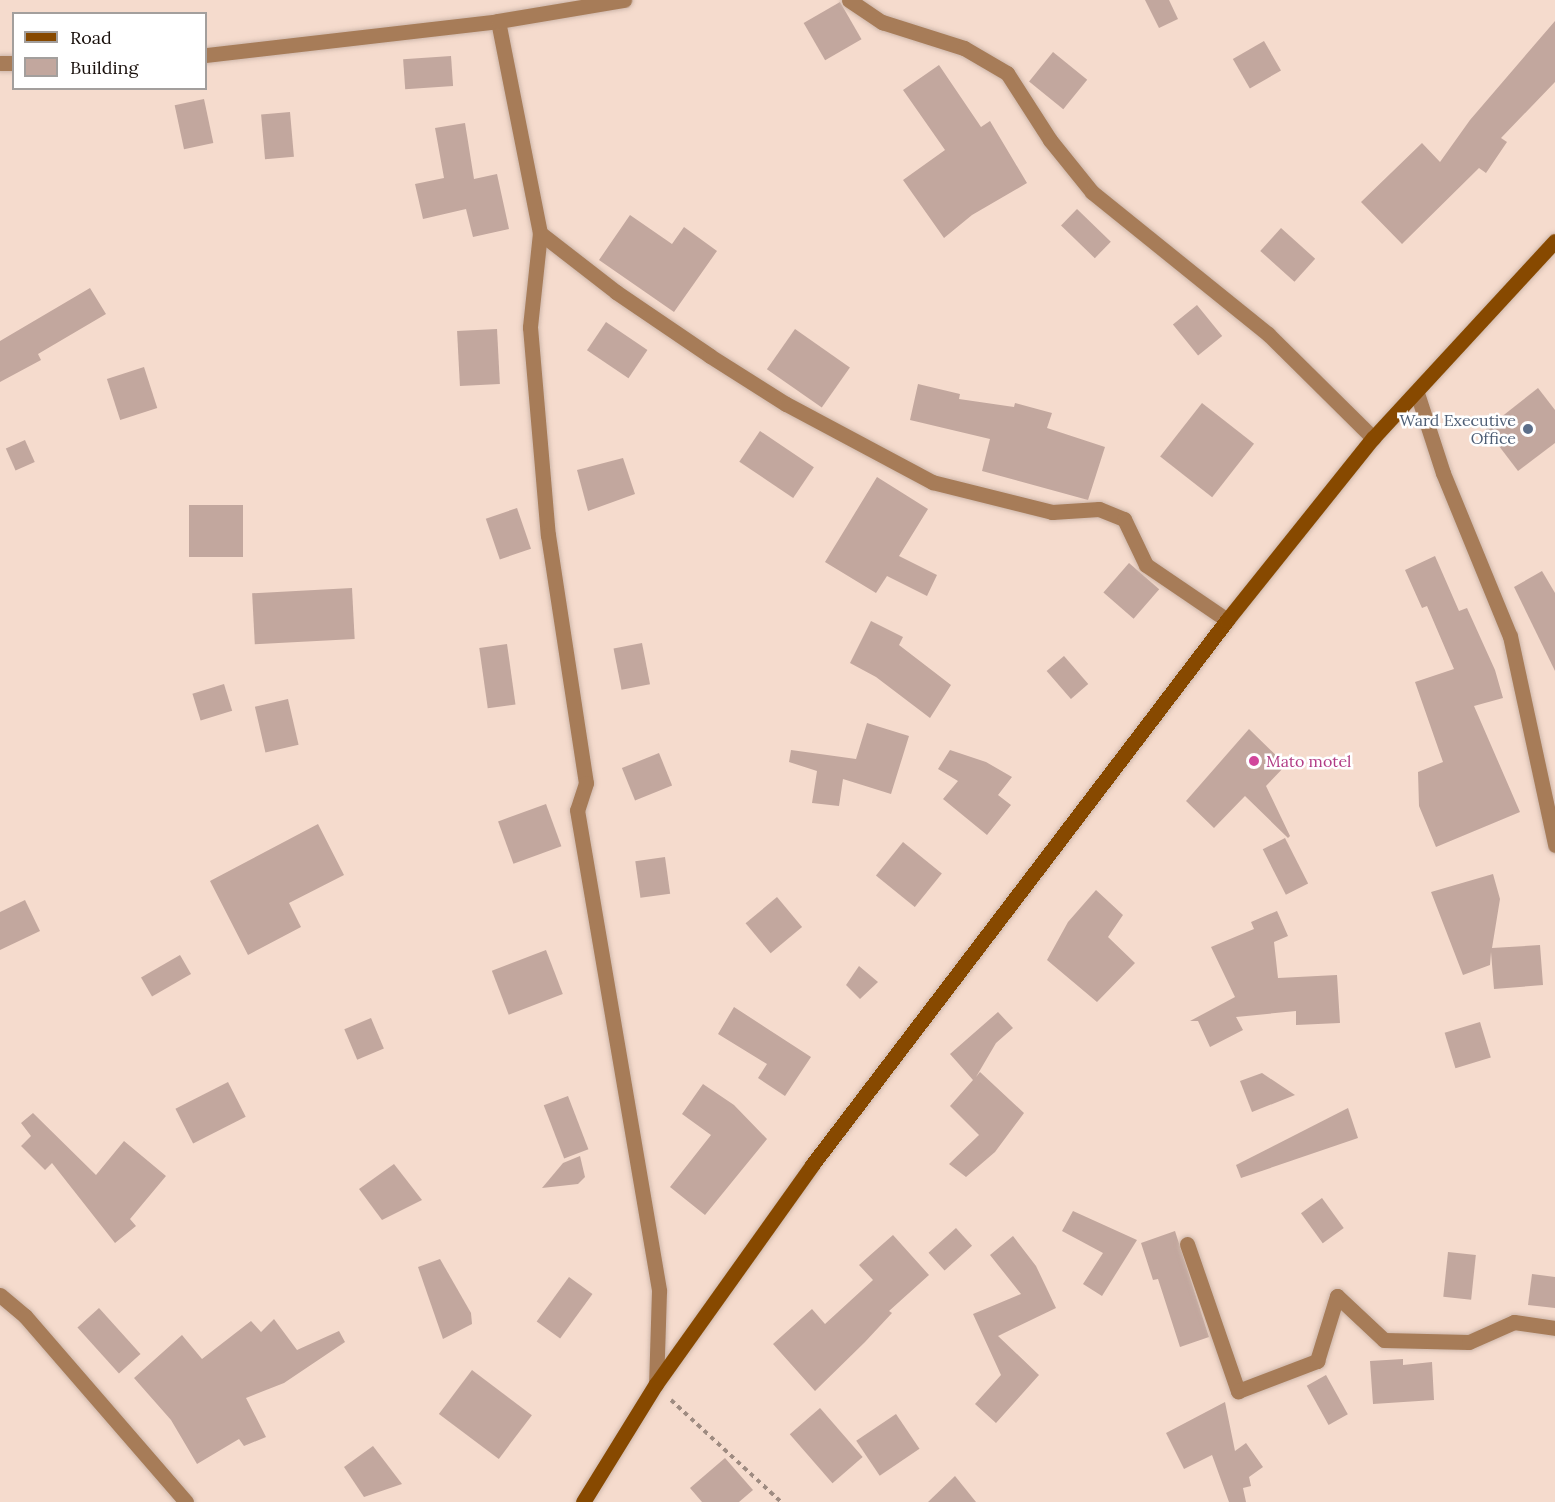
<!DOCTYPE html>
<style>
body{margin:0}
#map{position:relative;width:1555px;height:1502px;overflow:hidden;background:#f5dbcd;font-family:Lora,serif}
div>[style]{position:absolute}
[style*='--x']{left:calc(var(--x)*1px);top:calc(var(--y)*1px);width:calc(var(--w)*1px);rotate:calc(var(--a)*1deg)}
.building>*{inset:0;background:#c2a79e;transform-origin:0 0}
.path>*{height:4px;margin-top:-2px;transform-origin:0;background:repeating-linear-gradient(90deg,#9e8b81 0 4.5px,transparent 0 9px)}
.roads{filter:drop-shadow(0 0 2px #cdb6aa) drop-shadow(0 0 2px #cdb6aa)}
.street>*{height:15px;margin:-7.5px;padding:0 7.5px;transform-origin:7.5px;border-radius:7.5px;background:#a77c58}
.secondary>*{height:15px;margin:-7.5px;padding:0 7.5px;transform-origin:7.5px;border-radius:7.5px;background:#874900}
.dots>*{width:16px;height:16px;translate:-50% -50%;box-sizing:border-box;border:3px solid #fff;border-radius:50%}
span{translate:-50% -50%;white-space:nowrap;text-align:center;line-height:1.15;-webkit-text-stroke:5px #fff;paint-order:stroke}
.service-label{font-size:16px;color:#4e5e75}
.right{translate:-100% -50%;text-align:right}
.hotel-label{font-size:16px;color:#b23c85}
.left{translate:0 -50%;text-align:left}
.legend{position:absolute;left:12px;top:12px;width:195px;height:78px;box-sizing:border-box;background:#fff;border:2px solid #a39f9d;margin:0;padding:8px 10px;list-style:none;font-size:18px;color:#180f0b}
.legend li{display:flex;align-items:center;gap:12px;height:30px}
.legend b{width:30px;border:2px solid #a39f9d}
</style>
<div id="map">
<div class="building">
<div style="clip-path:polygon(1145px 0,1169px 0,1178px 19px,1159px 28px)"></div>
<div style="left:840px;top:2px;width:43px;height:42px;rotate:60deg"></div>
<div style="clip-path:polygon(1555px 21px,1555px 82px,1501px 138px,1507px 142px,1486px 173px,1479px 168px,1402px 244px,1361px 202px,1422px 143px,1440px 162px,1470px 120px)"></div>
<div style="left:1264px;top:41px;width:34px;height:36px;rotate:60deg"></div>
<div style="left:1053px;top:52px;width:44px;height:38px;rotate:39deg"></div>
<div style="left:451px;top:56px;width:30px;height:48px;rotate:86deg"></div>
<div style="clip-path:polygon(939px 65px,981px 127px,990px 121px,1027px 183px,972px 215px,944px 238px,903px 180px,945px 150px,903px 90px)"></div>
<div style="left:204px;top:99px;width:45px;height:30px;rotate:78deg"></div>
<div style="left:290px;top:112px;width:45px;height:29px;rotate:85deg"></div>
<div style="clip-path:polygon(465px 123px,474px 179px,497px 174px,509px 229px,473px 237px,466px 209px,423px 219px,415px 184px,444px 178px,435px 128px)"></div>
<div style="left:1077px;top:209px;width:47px;height:23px;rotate:44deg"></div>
<div style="clip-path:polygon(630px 215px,672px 244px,684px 227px,717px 251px,674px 312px,599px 260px)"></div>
<div style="left:1281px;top:228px;width:46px;height:31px;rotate:42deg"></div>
<div style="clip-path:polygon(90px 288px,106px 314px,38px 354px,41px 360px,0 382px,0 341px)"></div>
<div style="left:1197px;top:305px;width:40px;height:31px;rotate:51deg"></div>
<div style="left:606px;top:322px;width:50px;height:34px;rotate:34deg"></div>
<div style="left:497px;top:329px;width:55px;height:40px;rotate:87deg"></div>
<div style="left:795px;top:329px;width:67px;height:49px;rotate:35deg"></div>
<div style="left:144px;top:367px;width:43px;height:39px;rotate:72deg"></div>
<div style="clip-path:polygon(918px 384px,960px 394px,959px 399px,1014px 407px,1015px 403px,1052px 413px,1047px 428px,1105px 447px,1088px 500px,982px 471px,990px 439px,910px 420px)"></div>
<div style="clip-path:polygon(1538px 388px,1555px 410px,1555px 443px,1518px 471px,1486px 429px)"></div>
<div style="left:1202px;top:403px;width:66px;height:68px;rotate:38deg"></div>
<div style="left:760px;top:431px;width:65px;height:37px;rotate:34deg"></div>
<div style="left:25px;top:440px;width:24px;height:21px;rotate:66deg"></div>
<div style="clip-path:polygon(623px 458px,635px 494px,588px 511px,577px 470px)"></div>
<div style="clip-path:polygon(877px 477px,928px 509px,899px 556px,937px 575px,927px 596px,887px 576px,876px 593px,825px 562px)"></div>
<div style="left:189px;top:505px;width:54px;height:52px"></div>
<div style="left:517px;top:508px;width:43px;height:33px;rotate:71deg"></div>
<div style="clip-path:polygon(1435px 556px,1459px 611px,1467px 608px,1495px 670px,1503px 698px,1474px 706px,1520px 812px,1436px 847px,1419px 806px,1418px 772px,1443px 762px,1415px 682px,1454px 669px,1427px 606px,1422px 608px,1405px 570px)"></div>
<div style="left:1129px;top:563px;width:40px;height:39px;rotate:41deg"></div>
<div style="clip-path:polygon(1542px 571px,1555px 593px,1555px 671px,1514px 587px)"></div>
<div style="left:352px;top:588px;width:51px;height:100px;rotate:87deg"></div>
<div style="clip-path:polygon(871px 621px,903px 637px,899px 645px,951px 685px,930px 718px,876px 677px,850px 663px)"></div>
<div style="left:642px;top:643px;width:42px;height:29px;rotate:79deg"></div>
<div style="left:507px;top:644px;width:61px;height:28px;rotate:82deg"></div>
<div style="left:1064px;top:656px;width:37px;height:23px;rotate:49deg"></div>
<div style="left:224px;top:684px;width:28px;height:33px;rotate:73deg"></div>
<div style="left:288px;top:699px;width:47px;height:34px;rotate:77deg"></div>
<div style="clip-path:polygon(867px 723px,909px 736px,891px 794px,843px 779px,839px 806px,812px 803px,817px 771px,789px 762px,791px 750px,856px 759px)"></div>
<div style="clip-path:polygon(1249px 729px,1286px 765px,1266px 786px,1290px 836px,1288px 838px,1245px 796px,1214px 828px,1186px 801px)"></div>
<div style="clip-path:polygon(950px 750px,986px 762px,1012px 777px,998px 795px,1011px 805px,987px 835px,943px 799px,958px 781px,938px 769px)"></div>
<div style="left:659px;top:753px;width:35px;height:40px;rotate:68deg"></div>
<div style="left:546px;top:804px;width:45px;height:51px;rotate:70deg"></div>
<div style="clip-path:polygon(318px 824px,344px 875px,289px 903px,301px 927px,248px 955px,210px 881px)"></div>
<div style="left:1285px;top:838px;width:51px;height:25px;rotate:63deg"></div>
<div style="left:903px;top:842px;width:50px;height:43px;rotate:39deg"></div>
<div style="left:665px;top:857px;width:37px;height:30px;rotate:82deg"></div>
<div style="clip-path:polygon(1493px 874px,1500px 899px,1492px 948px,1540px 945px,1543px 985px,1494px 989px,1491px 952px,1490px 965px,1463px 975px,1431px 892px)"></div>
<div style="clip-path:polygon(1096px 890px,1123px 915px,1108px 937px,1135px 963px,1097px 1002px,1047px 960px,1068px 922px)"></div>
<div style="left:777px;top:897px;width:39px;height:41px;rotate:50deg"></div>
<div style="clip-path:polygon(25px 900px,40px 931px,0 950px,0 912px)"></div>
<div style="clip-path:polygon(1277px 911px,1288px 936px,1274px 942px,1278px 978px,1337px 975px,1340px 1023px,1296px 1025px,1296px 1011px,1236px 1017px,1243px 1030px,1210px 1047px,1198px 1021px,1190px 1021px,1235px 997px,1211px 947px,1254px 929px,1251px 922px)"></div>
<div style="left:546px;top:950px;width:47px;height:58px;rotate:69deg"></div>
<div style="left:180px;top:955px;width:22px;height:45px;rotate:60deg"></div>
<div style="clip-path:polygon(859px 966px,878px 982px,860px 999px,846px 985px)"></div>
<div style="clip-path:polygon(734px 1007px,811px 1057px,785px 1096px,758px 1078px,767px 1064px,718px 1034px)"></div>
<div style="clip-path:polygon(998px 1012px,1013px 1028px,996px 1043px,976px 1077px,980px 1072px,1024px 1113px,995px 1152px,966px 1177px,949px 1164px,979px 1135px,950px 1106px,973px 1080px,950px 1054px)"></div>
<div style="left:371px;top:1018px;width:33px;height:29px;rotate:67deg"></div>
<div style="left:1480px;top:1022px;width:37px;height:37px;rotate:73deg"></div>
<div style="clip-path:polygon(1262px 1073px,1295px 1095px,1252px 1112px,1240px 1081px)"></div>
<div style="left:228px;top:1082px;width:39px;height:59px;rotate:63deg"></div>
<div style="clip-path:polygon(703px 1084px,734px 1105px,767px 1139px,705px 1215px,670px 1187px,711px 1135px,682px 1114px)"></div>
<div style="left:568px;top:1096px;width:57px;height:26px;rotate:69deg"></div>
<div style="clip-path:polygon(1348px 1108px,1358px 1138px,1241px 1178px,1236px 1165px)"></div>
<div style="clip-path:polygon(33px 1113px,96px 1175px,124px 1141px,166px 1176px,130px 1219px,136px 1226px,115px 1243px,52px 1163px,45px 1170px,21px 1146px,31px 1136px,21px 1123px)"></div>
<div style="clip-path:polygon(580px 1156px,585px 1177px,578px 1184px,542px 1188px,563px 1163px)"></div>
<div style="clip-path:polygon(394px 1164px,422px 1200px,382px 1220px,359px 1189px)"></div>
<div style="left:1322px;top:1198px;width:37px;height:26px;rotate:54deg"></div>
<div style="clip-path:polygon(1073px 1211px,1137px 1240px,1102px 1296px,1083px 1284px,1103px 1253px,1062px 1231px)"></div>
<div style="left:956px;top:1228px;width:24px;height:37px;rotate:48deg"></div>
<div style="clip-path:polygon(1175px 1231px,1209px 1337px,1180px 1347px,1158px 1279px,1153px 1280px,1141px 1243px)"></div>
<div style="clip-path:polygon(893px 1235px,929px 1275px,889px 1311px,892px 1313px,865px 1342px,815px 1391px,773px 1344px,812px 1309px,825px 1324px,873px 1280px,859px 1265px)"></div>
<div style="clip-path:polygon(1013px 1236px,1036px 1266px,1056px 1308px,998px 1336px,1039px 1375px,996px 1423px,975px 1404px,1001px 1375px,973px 1314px,1021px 1294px,990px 1255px)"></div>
<div style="left:1448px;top:1252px;width:28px;height:45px;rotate:6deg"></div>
<div style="clip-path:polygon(440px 1259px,471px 1313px,472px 1324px,443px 1339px,418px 1267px)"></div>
<div style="clip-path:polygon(1532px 1274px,1555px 1277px,1555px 1308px,1528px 1305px)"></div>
<div style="left:569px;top:1277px;width:29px;height:55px;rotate:36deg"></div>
<div style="left:99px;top:1308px;width:62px;height:29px;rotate:48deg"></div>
<div style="clip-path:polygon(274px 1319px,297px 1350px,339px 1331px,345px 1342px,284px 1383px,246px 1398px,266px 1437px,244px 1446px,239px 1439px,197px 1464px,171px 1420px,134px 1378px,182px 1335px,202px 1359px,251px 1321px,261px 1332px)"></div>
<div style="clip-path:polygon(1403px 1359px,1403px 1365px,1432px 1362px,1434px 1400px,1373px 1404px,1370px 1361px)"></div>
<div style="left:472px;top:1370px;width:75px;height:55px;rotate:37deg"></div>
<div style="left:1326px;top:1375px;width:45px;height:22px;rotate:61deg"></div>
<div style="clip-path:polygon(1225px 1402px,1235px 1451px,1246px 1443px,1263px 1467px,1249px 1477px,1251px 1486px,1243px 1488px,1246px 1502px,1229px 1502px,1212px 1455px,1184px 1469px,1166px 1433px)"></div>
<div style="left:820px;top:1408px;width:65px;height:40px;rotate:49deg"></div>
<div style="left:896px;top:1414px;width:42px;height:48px;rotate:56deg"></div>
<div style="clip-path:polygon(373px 1446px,402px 1484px,364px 1497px,344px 1467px)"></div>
<div style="clip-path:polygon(725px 1458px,753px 1490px,739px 1502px,702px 1502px,690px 1488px)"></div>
<div style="clip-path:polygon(955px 1476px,976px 1502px,928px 1502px)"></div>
</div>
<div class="path">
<div style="--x:671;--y:1400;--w:150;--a:42.8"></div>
</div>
<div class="roads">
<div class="street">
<div style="--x:849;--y:0;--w:40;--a:34"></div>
<div style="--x:882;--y:22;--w:86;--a:17.6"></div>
<div style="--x:964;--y:48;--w:50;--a:30.2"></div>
<div style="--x:1007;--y:73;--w:80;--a:57.3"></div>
<div style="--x:1050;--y:140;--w:67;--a:51.1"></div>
<div style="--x:1092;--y:192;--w:226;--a:38.9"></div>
<div style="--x:1268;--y:334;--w:148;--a:44.7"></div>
<div style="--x:498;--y:21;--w:216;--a:78.8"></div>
<div style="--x:540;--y:233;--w:95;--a:96.1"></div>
<div style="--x:530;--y:327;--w:209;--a:85.1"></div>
<div style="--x:548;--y:535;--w:251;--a:81.3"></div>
<div style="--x:586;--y:783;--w:28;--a:108"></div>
<div style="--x:577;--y:810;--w:488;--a:80.3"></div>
<div style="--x:659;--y:1291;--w:93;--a:91.8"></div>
<div style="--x:206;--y:55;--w:294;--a:-6.6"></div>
<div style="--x:498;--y:21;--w:128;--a:-9.5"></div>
<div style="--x:0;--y:63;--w:14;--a:0"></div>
<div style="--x:540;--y:233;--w:96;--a:37.8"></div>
<div style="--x:616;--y:292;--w:114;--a:34.2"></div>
<div style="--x:710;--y:356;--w:90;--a:32.3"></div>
<div style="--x:786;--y:404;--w:166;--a:28.1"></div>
<div style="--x:932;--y:482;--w:124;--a:14"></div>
<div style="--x:1052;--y:512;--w:47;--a:-3.7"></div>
<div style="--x:1099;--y:509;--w:27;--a:22"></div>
<div style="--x:1124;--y:519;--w:51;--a:64.4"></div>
<div style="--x:1146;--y:565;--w:98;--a:34.2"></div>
<div style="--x:1417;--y:393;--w:84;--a:72"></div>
<div style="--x:1443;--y:473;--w:176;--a:67.7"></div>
<div style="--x:1510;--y:636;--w:214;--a:77.8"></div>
<div style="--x:1187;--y:1244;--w:156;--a:70.9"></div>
<div style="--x:1238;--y:1391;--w:85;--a:-20.8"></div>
<div style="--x:1317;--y:1361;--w:68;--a:-72.9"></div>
<div style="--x:1337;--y:1296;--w:64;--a:43.1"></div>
<div style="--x:1384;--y:1340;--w:85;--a:1.3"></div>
<div style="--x:1469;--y:1342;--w:49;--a:-24"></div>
<div style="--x:1514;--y:1322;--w:41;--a:8.3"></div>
<div style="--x:0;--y:1295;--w:33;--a:40"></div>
<div style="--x:25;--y:1316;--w:246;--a:49.1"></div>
</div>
<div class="secondary">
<div style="--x:583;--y:1502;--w:139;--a:-58.3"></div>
<div style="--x:656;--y:1384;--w:269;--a:-54.5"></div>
<div style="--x:812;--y:1165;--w:685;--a:-52.71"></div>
<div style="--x:1227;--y:620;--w:233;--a:-51.3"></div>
<div style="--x:1373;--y:438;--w:268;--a:-47.3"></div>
</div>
</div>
<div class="dots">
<div style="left:1528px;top:429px;background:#5c6f8a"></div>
<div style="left:1254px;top:761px;background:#d1479c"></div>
</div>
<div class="service-label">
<span class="right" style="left:1516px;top:429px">Ward Executive<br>Office</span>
</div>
<div class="hotel-label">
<span class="left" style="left:1266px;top:761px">Mato motel</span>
</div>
<ul class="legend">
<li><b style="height:8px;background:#874900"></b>Road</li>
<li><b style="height:16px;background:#c2a79e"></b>Building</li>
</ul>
</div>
